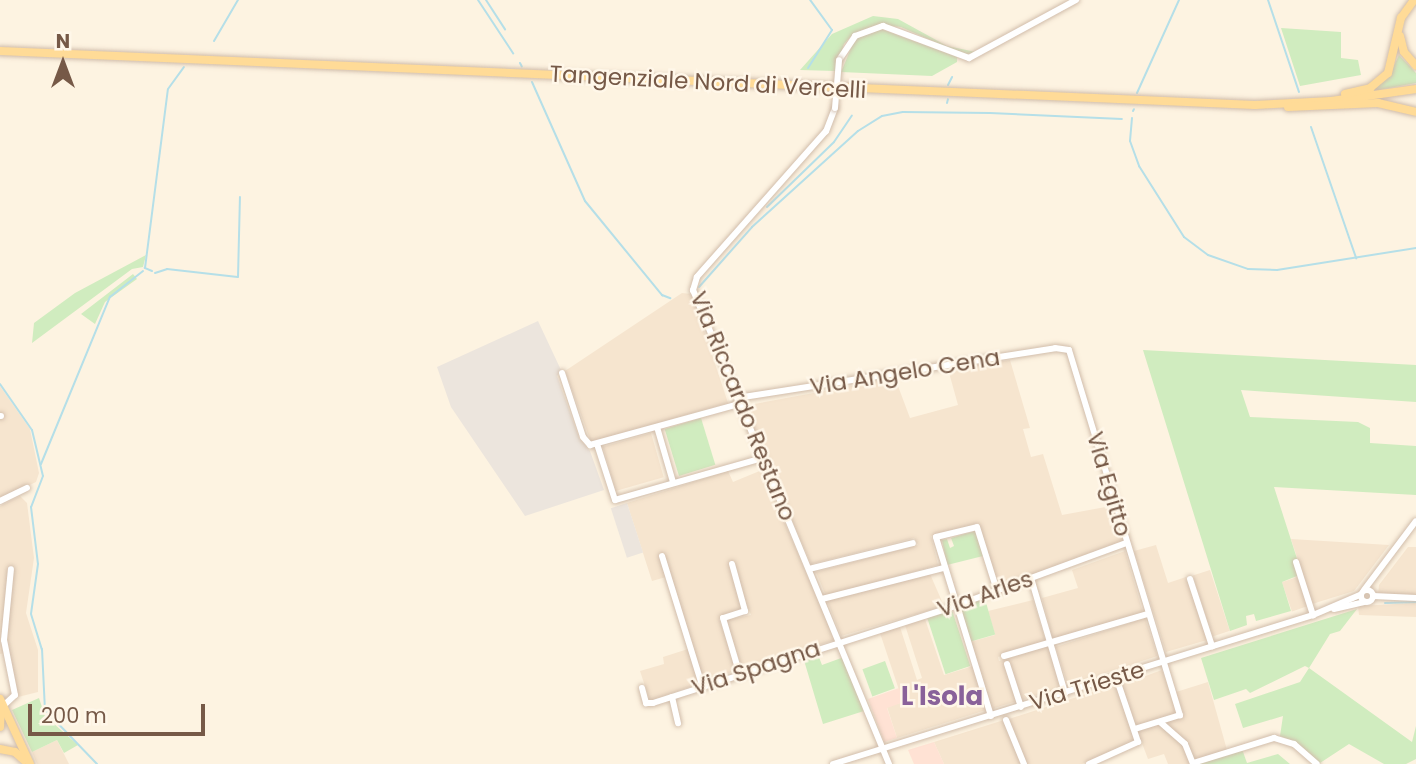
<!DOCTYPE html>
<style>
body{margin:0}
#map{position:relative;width:1416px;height:764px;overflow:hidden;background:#fdf3e1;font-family:Poppins,sans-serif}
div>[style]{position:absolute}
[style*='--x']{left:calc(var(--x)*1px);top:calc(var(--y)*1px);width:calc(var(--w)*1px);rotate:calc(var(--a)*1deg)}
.residential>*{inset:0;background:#f6e5cf;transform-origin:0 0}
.commercial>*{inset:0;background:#ffe2d4}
.industrial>*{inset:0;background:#ece5dd;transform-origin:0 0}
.green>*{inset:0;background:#d0ecbf;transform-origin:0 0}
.stream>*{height:2px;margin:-1px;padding:0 1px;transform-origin:1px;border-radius:1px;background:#b5dfe8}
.roads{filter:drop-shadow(0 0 2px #d1bdab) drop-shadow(0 0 2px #d1bdab)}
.minor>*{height:6px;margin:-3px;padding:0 3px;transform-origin:3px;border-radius:3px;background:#fff}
.minor>.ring{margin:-3px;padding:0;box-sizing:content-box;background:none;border:6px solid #fff;border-radius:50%}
.major>*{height:8px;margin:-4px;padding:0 4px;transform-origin:4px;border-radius:4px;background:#ffdb97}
.bridges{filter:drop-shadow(0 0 2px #d1bdab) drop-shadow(0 0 2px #d1bdab)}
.minor-bridge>*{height:6px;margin:-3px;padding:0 3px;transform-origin:3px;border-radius:3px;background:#fff}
span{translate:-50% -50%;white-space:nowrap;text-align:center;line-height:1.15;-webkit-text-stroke:5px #fff7e9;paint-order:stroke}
.street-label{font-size:23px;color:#765947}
.quarter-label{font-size:26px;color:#89629a;font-weight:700}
.north{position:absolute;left:28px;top:28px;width:70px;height:70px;-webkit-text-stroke:5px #fff7e9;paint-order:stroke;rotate:0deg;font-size:19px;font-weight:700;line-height:28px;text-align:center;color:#765947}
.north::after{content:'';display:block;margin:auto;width:24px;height:32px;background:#765947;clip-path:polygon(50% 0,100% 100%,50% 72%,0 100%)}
.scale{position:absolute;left:28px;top:704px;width:177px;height:32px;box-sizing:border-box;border:4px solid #765947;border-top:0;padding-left:9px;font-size:21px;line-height:24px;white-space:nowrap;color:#765947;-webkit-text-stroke:5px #fff7e9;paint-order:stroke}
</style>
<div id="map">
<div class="residential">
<div style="clip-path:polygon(682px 293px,692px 294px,728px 403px,591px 442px,565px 371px)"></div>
<div style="clip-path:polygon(1010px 360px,1030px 428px,1023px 429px,1031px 457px,1043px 454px,1062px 515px,1111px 506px,1122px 541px,1007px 584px,996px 577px,978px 523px,931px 536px,938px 565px,826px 596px,816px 572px,918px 545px,914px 538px,811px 564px,743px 406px,895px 378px,910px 418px,958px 405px,948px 369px)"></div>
<div style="clip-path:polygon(0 386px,30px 429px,39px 473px,36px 482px,0 499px)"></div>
<div style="left:651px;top:433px;width:46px;height:50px;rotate:74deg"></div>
<div style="clip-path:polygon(762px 470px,835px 640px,742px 668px,726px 620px,751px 615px,744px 599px,743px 608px,719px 619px,737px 670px,650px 701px,640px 671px,664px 664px,663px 657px,688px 649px,666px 577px,652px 581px,627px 503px,728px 471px,733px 482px)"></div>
<div style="clip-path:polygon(20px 496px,27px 503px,34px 558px,26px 613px,38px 650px,38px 692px,18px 697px,8px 653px,0 654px,0 506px)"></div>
<div style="clip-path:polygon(1291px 539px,1389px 545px,1354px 591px,1312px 604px)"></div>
<div style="clip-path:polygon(1156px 545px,1168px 583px,1186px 577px,1207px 640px,1166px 652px,1134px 551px)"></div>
<div style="clip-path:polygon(1408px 547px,1416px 547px,1416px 595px,1378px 594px,1379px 585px)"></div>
<div style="clip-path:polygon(1125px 551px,1143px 613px,1053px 640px,1042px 598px,1078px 588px,1072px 570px)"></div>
<div style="left:1210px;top:570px;width:64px;height:18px;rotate:72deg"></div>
<div style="clip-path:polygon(930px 574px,944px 606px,841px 636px,827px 600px)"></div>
<div style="left:1297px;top:577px;width:31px;height:16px;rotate:71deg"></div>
<div style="clip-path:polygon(1033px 600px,1046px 642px,998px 657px,999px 661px,1048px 646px,1060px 688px,991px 709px,970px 642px,995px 635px,988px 611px)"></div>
<div style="clip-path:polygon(1416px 603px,1416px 617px,1359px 615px,1358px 606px)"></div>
<div style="left:1145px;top:618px;width:40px;height:94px;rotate:72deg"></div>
<div style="clip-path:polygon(925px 619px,944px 675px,973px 666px,986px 710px,897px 738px,887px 707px,903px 702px,880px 633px,900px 627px,917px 680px,922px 678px,905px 625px)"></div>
<div style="left:1162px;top:670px;width:48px;height:44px;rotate:70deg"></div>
<div style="clip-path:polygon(1208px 682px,1227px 750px,1195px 761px,1164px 722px,1184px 715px,1176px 692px)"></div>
<div style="clip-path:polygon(1117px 684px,1137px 740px,1082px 764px,1027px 764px,1009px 719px)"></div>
<div style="clip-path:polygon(1004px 720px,1023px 764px,944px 764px,934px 742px)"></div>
<div style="clip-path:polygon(1159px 723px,1184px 745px,1192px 764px,1168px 764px,1164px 754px,1148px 759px,1137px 730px)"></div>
<div style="clip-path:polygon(57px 740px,69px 764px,37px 764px,32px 752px)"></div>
</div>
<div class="commercial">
<div style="clip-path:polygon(899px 688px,904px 702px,887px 708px,897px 738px,884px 742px,868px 699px)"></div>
<div style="clip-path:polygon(934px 742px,944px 764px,914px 764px,908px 750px)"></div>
</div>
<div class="industrial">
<div style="clip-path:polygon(538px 321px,561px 370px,557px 376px,579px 438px,590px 451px,604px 490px,525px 516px,451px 407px,437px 367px)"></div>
<div style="left:627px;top:503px;width:52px;height:17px;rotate:72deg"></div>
</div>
<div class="green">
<div style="clip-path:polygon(873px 16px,898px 19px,947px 46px,976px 52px,964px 55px,901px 27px,883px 25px,853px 34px,844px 44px,835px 71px,800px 70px,832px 34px)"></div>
<div style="clip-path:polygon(1281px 28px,1341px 32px,1341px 58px,1358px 60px,1361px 75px,1300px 86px)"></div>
<div style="clip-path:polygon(881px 29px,957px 57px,957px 62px,932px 76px,841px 72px,855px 39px)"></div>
<div style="clip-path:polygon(1399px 55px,1416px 73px,1416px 83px,1373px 91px,1390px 74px)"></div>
<div style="clip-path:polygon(146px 255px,143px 267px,132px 269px,32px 343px,34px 323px,75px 293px)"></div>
<div style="clip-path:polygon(133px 274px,137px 279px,105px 302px,95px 324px,81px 314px)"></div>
<div style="clip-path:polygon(1143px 350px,1416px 365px,1416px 402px,1241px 390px,1250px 417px,1358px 422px,1370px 428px,1370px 443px,1416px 446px,1416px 495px,1274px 487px,1302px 574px,1282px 582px,1291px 611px,1256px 621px,1254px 614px,1246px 616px,1247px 625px,1230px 631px)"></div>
<div style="left:701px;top:418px;width:49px;height:38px;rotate:73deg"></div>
<div style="clip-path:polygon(975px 531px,983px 556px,947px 565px,942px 540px,947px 539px,950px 548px,954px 546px,951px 538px)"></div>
<div style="left:985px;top:599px;width:37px;height:28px;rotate:74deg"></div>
<div style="clip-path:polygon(1357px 609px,1340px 631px,1330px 634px,1309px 668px,1412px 742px,1416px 726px,1416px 759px,1406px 764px,1384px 764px,1349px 744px,1320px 763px,1295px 742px,1280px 736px,1283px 716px,1243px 728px,1235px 704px,1300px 682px,1309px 668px,1305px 666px,1250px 693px,1246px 689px,1214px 700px,1201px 658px)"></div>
<div style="left:952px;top:610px;width:59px;height:26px;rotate:72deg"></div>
<div style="clip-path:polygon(817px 652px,822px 665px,844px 657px,864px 711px,823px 724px,803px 657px)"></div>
<div style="left:885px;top:661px;width:29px;height:24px;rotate:70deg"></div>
<div style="clip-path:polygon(39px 698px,45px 716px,78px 745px,64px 753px,57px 740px,32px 752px,12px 710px)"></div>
<div style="clip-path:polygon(1242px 749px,1247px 763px,1278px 754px,1290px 764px,1197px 764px)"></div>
</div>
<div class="stream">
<div style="--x:478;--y:0;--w:64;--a:56.6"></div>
<div style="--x:486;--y:0;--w:35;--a:57"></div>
<div style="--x:1268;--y:0;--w:97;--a:71.4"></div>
<div style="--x:214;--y:41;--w:48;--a:-59.7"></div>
<div style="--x:520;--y:63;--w:4;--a:63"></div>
<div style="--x:808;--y:68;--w:45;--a:-57.7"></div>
<div style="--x:832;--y:30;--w:37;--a:-126"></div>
<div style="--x:532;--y:82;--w:130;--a:66"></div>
<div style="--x:585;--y:201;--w:122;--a:50.7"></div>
<div style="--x:662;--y:295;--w:9;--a:21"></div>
<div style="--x:948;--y:85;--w:9;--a:-63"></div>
<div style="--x:1137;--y:93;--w:102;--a:-65.7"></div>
<div style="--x:947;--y:103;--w:4;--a:-76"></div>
<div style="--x:1133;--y:111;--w:2;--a:-63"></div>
<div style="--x:1132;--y:118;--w:23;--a:95"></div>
<div style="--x:1130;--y:141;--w:27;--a:70"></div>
<div style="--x:1139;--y:166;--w:84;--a:57.6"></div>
<div style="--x:1184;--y:237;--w:30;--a:37"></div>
<div style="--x:1208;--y:255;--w:42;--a:19.3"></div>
<div style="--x:1248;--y:269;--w:29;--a:2"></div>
<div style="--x:1277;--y:270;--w:141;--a:-9"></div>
<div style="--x:1311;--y:127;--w:139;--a:71"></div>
<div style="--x:767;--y:207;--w:93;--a:-44.1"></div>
<div style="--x:834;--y:142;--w:32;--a:-56"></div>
<div style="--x:152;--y:271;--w:8;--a:-157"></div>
<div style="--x:145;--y:268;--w:180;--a:-82.7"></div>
<div style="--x:168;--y:89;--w:27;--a:-54"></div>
<div style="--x:155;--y:273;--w:13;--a:-18"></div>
<div style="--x:167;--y:269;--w:71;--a:6.4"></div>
<div style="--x:238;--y:277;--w:80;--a:-88.6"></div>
<div style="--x:699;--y:287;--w:80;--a:-48.5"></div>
<div style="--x:752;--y:227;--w:143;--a:-42.2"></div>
<div style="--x:858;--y:131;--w:28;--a:-32"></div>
<div style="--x:882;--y:116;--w:21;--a:-11"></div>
<div style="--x:903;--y:112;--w:87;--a:0.7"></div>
<div style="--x:990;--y:113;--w:132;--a:2.6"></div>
<div style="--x:0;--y:384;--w:56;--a:55.2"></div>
<div style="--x:32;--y:430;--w:47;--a:76.6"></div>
<div style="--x:43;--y:476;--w:33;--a:111"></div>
<div style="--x:31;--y:507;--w:57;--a:83"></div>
<div style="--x:38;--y:564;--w:50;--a:98"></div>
<div style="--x:31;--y:614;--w:37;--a:73"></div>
<div style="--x:42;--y:649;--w:61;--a:87.2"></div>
<div style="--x:45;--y:710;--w:75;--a:46.1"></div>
<div style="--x:41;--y:464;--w:181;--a:-67.6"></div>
<div style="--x:110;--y:297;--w:42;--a:-38.2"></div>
<div style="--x:1385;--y:603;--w:31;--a:-2"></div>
</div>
<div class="roads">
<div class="minor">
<div style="--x:839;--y:60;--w:29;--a:-56"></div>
<div style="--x:855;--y:36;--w:30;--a:-20"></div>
<div style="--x:883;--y:26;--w:92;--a:20.4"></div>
<div style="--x:969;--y:58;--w:122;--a:-28.5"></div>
<div style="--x:835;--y:108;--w:25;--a:111"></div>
<div style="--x:826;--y:131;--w:195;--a:131.5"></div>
<div style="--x:697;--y:277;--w:14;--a:107"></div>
<div style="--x:693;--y:290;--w:513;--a:67.53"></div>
<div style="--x:562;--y:373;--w:67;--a:71.8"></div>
<div style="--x:583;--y:437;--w:11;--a:49"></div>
<div style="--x:590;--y:445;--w:155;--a:-15.4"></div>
<div style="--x:737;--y:398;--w:322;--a:-8.9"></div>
<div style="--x:1055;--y:348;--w:14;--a:8"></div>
<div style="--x:1069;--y:350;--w:382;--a:73.1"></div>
<div style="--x:1180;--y:715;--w:47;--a:162.7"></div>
<div style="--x:0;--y:416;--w:1;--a:0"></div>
<div style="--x:657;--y:427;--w:57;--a:73.8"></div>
<div style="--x:597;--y:444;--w:59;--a:72.2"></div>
<div style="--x:615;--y:500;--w:153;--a:-15.9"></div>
<div style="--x:0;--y:501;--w:30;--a:-26"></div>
<div style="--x:662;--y:556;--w:135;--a:72.8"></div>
<div style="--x:1296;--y:562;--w:56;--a:72.2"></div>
<div style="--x:732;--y:564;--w:49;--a:74.5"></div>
<div style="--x:745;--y:611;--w:23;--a:162"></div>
<div style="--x:723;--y:618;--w:56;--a:73.5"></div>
<div style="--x:809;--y:569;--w:107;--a:-14"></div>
<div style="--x:1031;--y:578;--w:120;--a:73.5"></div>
<div style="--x:1190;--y:579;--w:71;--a:71.8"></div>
<div class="ring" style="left:1361px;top:590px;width:6px;height:6px"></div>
<div style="--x:1364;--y:590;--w:86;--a:-53"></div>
<div style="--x:1373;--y:596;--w:43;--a:2.7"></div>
<div style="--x:822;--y:599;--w:126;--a:-14.3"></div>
<div style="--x:1334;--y:609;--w:32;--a:-13"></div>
<div style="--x:1004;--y:656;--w:150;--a:-16.3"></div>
<div style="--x:1007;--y:664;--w:45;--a:72"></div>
<div style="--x:642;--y:688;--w:16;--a:75"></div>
<div style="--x:646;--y:703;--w:7;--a:0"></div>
<div style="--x:653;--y:703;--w:317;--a:-17.8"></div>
<div style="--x:955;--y:606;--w:182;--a:-20.2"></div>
<div style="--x:672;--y:697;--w:27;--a:77"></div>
<div style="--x:1;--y:708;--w:19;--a:-43"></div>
<div style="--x:15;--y:695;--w:56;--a:-101.3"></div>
<div style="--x:4;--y:640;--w:71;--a:-84.4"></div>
<div style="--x:991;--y:716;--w:187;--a:-107.1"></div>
<div style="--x:936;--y:537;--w:42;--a:-13.7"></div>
<div style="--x:977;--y:527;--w:67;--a:72.6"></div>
<div style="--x:1006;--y:720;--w:48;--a:67.8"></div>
<div style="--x:1160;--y:722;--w:33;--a:41"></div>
<div style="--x:1185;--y:744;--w:22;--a:68"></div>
<div style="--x:1193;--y:763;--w:85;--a:-17.2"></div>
<div style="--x:1274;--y:738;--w:21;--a:17"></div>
<div style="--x:1294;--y:744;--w:30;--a:41"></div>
<div style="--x:833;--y:764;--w:503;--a:-17.25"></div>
<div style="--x:1313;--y:615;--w:51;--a:-23.1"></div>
<div style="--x:1089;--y:764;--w:54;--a:-24.2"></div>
<div style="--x:1138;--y:742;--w:69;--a:-108.7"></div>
</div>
<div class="major">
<div style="--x:1400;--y:36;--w:16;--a:76"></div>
<div style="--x:1404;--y:52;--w:18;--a:49"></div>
<div style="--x:0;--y:51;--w:1256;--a:2.46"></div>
<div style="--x:1255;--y:105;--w:76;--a:-3"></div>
<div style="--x:1331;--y:101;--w:86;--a:-8"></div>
<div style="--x:1345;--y:94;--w:26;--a:-13"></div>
<div style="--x:1370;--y:88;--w:23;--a:-40"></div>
<div style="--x:1388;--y:73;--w:57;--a:-76.7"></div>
<div style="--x:1401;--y:18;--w:22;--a:-54"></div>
<div style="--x:1288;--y:107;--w:90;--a:-2.5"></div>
<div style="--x:1378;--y:103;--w:39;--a:13"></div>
<div style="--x:0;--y:699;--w:72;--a:65.2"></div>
<div style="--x:0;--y:727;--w:20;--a:-87"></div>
<div style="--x:0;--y:749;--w:15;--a:11"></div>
<div style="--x:15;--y:752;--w:12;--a:42"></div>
</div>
</div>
<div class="bridges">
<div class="minor-bridge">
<div style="--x:835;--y:108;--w:48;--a:-85.2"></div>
</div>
</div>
<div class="street-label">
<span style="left:708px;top:82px;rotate:3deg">Tangenziale Nord di Vercelli</span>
<span style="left:905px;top:372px;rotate:-9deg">Via Angelo Cena</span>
<span style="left:743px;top:406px;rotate:68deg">Via Riccardo Restano</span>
<span style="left:1109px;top:484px;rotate:74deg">Via Egitto</span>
<span style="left:985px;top:594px;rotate:-19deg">Via Arles</span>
<span style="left:756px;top:668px;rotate:-18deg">Via Spagna</span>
<span style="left:1087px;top:686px;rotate:-17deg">Via Trieste</span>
</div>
<div class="quarter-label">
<span style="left:942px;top:697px">L'Isola</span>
</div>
<div class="north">N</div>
<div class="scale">200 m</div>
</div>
